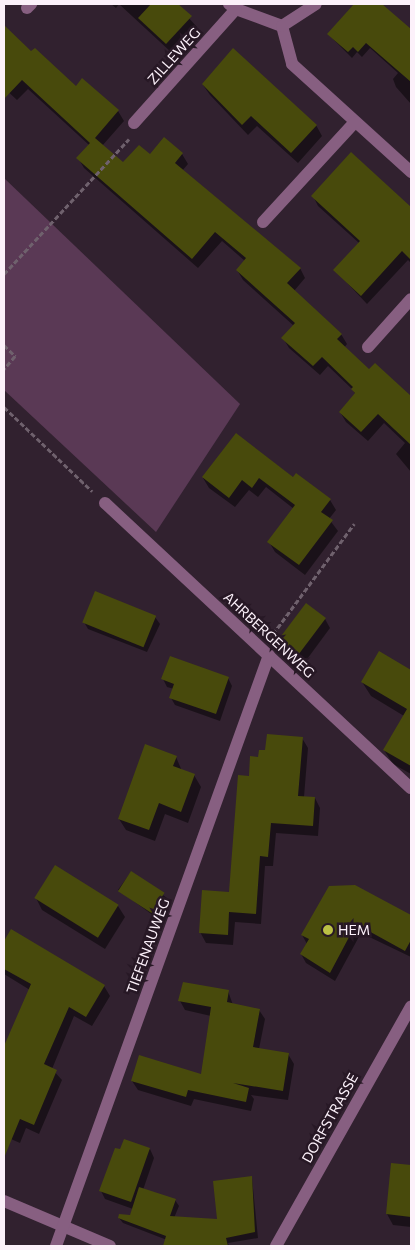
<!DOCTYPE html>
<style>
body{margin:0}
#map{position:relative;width:415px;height:1250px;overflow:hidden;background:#31212f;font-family:Commissioner,sans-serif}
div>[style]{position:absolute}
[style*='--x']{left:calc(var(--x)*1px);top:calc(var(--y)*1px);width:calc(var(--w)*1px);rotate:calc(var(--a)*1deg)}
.green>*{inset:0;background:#5a3955}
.shadow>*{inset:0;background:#0007;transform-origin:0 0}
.building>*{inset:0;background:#484a0c;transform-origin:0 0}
.path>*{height:3px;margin-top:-1.5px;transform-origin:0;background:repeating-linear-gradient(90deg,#6f616d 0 5px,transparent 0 7.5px)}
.minor>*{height:12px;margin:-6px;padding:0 6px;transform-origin:6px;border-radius:6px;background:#875f81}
.tertiary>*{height:12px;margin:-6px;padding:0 6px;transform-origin:6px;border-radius:6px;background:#875f81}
.dots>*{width:14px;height:14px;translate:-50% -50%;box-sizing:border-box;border:2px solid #271825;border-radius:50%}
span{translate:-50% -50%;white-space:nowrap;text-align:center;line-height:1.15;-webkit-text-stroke:5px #271825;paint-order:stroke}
.street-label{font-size:14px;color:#fcf1fa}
.poi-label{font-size:14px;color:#fcf1fa}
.left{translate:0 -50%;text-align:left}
.frame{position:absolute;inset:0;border:5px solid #fcf1fa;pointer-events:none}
</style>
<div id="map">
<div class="green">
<div style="clip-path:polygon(4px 178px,240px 404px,156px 532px,4px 390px)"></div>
</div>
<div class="shadow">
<div style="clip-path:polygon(111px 4px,176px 4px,197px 27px,172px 53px,119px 4px,116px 8px)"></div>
<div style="clip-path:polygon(355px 4px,380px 4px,411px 32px,411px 104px,396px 87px,393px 79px,398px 73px,370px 48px,362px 57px,357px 52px,352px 58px,328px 34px)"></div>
<div style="clip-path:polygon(4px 38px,31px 53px,76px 87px,118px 111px,124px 121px,102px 146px,123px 164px,150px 156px,165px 139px,182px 154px,188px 164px,182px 171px,300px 268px,305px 278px,294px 291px,341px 334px,347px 344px,344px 348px,369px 371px,375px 365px,411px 397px,411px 472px,396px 454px,405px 443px,384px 423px,368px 441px,346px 422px,340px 412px,356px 395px,352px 389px,328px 366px,320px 375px,289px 348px,283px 338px,294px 326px,243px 280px,237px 270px,245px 261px,222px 241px,198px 268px,84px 168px,78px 158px,89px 145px,28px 89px,17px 100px,4px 88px)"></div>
<div style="clip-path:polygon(203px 85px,316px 125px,322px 136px,298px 163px,257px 126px,248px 135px,210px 95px)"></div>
<div style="clip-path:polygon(351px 154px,411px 209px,411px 263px,408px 260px,367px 304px,335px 270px,359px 243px,318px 206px,313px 196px)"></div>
<div style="clip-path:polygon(236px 435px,294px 478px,330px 500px,336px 510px,329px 519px,338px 531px,305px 575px,275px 552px,269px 542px,294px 509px,266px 487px,258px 497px,249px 490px,235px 507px,209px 488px,203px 478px)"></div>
<div style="clip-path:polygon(307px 605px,325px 619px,330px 628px,302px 666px,283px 652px,278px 643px)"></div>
<div style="clip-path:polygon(155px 617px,160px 624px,147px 652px,88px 629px,84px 622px)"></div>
<div style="clip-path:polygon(379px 653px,411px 671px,411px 774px,393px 764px,384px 750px,404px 716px,371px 696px,362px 682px)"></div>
<div style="clip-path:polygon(228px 678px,232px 686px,220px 721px,175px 705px,171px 698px,174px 689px,167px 687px,163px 679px)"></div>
<div style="clip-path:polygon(302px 738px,308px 748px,304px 797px,315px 798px,320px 808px,318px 836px,276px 833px,273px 866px,265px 866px,261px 924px,235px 922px,233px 945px,206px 943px,200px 932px,230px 893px,250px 777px,267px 752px)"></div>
<div style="clip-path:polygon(176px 757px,182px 771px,194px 775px,201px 787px,188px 823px,165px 814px,155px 841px,126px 830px,119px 819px)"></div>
<div style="left:131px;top:872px;width:44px;height:22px;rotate:36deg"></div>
<div style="clip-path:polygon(355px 886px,411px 916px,411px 957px,361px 933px,335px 981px,306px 963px,301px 954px,307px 944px,302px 935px)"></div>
<div style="clip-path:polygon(36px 898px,118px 906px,125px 917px,105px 949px,42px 910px)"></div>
<div style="clip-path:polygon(11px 931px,104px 986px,110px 996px,92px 1026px,74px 1016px,52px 1069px,62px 1080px,39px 1134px,26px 1128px,20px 1143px,4px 1136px,4px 1050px,30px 990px,4px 974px,4px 943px)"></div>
<div style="clip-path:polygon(228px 991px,233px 1005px,259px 1010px,265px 1019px,259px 1049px,288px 1054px,294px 1064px,288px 1100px,251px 1095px,254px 1099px,251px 1111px,194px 1099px,191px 1106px,138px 1090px,132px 1081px,202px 1075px,211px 1016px,185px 1010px,180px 1001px)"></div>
<div style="clip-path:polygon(150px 1149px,154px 1158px,143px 1190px,175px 1200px,179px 1206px,174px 1218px,218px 1220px,252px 1178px,258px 1238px,228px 1243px,229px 1246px,166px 1246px,167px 1240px,123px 1223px,119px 1218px,130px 1216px,133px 1209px,105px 1199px,101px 1191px)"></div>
<div style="clip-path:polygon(393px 1165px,411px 1167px,411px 1227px,393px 1225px,387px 1214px)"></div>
</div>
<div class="building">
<div style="clip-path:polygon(151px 4px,178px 4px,192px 16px,166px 44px,138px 18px)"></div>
<div style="clip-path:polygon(354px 4px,382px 4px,411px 29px,411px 82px,366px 43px,358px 52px,353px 47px,348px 52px,327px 34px)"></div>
<div style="clip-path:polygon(4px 25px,31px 51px,35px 48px,76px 86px,82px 78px,119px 110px,95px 138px,123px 162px,139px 145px,150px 154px,164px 137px,183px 153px,175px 163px,301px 268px,287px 283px,342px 334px,337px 339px,369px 369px,375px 363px,411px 396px,411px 445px,378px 414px,361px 432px,339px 412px,355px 393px,351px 389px,353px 387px,322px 357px,313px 366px,281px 338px,295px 323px,236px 270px,246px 258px,215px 232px,192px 259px,76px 158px,90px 143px,22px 80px,4px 99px)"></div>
<div style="clip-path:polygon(233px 48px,317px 125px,291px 153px,251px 116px,242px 125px,202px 84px)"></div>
<div style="clip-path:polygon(351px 152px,411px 207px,411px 260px,402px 251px,361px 296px,333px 270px,360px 241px,311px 196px)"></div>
<div style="clip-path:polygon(236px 433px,293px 477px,296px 473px,331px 499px,321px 512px,333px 520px,299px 565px,267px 542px,295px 505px,259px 478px,252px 488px,242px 480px,229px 498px,202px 477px)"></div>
<div style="left:95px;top:591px;width:66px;height:34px;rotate:22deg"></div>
<div style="left:306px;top:603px;width:25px;height:50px;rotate:37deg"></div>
<div style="clip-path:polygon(379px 651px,411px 670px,411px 766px,383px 750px,407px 709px,361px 682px)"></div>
<div style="clip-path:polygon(170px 656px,229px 677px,216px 714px,169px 698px,174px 684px,161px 679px)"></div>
<div style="clip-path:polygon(267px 734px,303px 737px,298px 796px,315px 797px,313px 826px,271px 823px,268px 857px,260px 856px,256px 914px,229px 912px,228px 935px,199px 933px,202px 890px,229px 892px,238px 775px,249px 776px,250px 756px,258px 757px,259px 750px,265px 750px)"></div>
<div style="clip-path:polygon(145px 744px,177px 756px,173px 766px,195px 774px,181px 812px,159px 803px,149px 830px,118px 819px)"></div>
<div style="left:55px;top:865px;width:75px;height:39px;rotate:32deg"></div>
<div style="left:131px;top:871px;width:40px;height:24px;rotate:33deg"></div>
<div style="clip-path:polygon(355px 885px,411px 915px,411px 940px,405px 951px,356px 924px,330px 973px,300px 954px,309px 939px,301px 935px,329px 886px)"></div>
<div style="clip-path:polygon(11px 929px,105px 985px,86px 1017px,69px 1007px,44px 1064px,57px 1070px,34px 1125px,20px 1119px,4px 1158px,4px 1046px,31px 984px,4px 969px,4px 941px)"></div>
<div style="clip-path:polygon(183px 982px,229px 990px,227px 1002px,260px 1009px,253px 1047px,289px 1053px,283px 1091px,233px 1083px,249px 1088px,246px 1102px,188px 1090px,186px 1097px,131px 1081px,139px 1055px,201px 1074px,211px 1007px,178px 1001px)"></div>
<div style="clip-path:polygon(124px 1139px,150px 1148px,131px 1202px,99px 1191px,115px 1148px,120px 1149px)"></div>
<div style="clip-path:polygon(391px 1163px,411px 1165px,411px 1217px,386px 1214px)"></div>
<div style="clip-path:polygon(252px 1176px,255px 1232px,226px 1238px,228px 1246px,163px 1246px,166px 1236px,118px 1218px,119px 1214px,130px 1215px,139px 1187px,176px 1199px,170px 1216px,217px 1219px,213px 1181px)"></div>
</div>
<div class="path">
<div style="--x:4;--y:274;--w:184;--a:-47.2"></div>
<div style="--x:4;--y:345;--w:16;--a:45"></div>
<div style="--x:15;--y:356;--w:17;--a:130"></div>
<div style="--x:4;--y:407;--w:122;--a:43.7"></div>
<div style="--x:273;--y:634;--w:137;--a:-53.6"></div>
</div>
<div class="minor">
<div style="--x:229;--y:4;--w:9;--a:36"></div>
<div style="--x:236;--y:9;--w:49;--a:20.3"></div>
<div style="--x:282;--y:26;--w:39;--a:75"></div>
<div style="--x:292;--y:64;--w:161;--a:42.2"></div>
<div style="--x:27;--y:8;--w:6;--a:-45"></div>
<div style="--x:282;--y:26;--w:40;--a:-32.9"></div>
<div style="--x:134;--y:123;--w:153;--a:-48.2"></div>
<div style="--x:263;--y:222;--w:136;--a:-47.4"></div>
<div style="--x:368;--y:347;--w:64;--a:-48.1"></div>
<div style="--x:105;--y:503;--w:418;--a:43"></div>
<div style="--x:4;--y:1201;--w:115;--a:23"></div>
<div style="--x:56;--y:1246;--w:628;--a:-70.18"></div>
</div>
<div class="tertiary">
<div style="--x:276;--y:1246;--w:275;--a:-60.6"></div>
</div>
<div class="dots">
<div style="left:328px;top:930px;background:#bbc045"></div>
</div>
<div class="street-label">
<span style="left:174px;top:56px;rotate:-48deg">ZILLEWEG</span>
<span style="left:269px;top:635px;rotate:43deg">AHRBERGENWEG</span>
<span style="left:148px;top:946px;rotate:-70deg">TIEFENAUWEG</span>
<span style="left:330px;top:1118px;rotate:-61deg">DORFSTRASSE</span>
</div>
<div class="poi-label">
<span class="left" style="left:338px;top:930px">HEM</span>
</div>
<div class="frame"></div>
</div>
